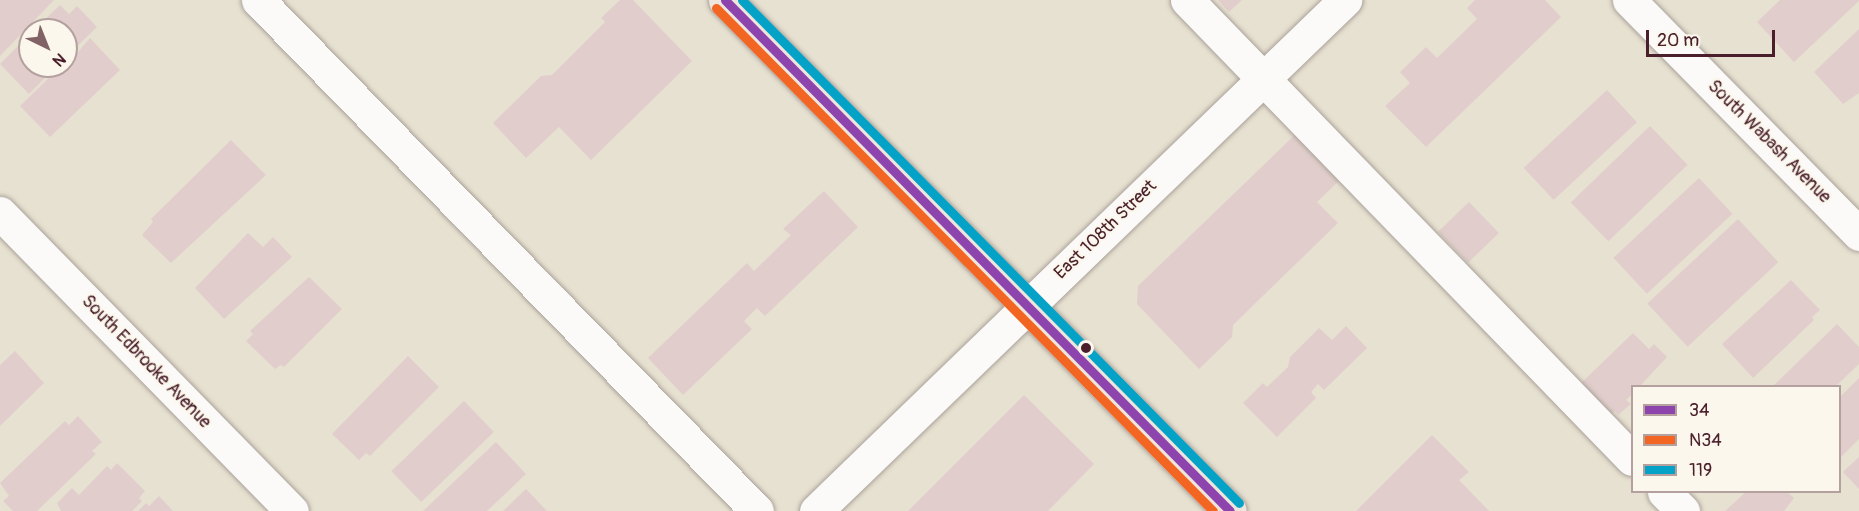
<!DOCTYPE html>
<style>
body{margin:0}
#map{position:relative;width:1859px;height:511px;overflow:hidden;background:#e7e1d1;font-family:Pangolin,sans-serif}
div>[style]{position:absolute}
[style*='--x']{left:calc(var(--x)*1px);top:calc(var(--y)*1px);width:calc(var(--w)*1px);rotate:calc(var(--a)*1deg)}
.building>*{inset:0;background:#e1cecc;transform-origin:0 0}
.roads{filter:drop-shadow(0 0 2px #aaa29a) drop-shadow(0 0 2px #aaa29a)}
.minor>*{height:33px;margin:-16.5px;padding:0 16.5px;transform-origin:16.5px;border-radius:16.5px;background:#fbfaf8}
.major>*{height:33px;margin:-16.5px;padding:0 16.5px;transform-origin:16.5px;border-radius:16.5px;background:#eee5dd}
.bus-1>*{height:9px;margin:-4.5px;padding:0 4.5px;transform-origin:4.5px;border-radius:4.5px;background:#8e44ad}
.bus-2>*{height:9px;margin:-4.5px;padding:0 4.5px;transform-origin:4.5px;border-radius:4.5px;background:#f26522}
.bus-3>*{height:9px;margin:-4.5px;padding:0 4.5px;transform-origin:4.5px;border-radius:4.5px;background:#04a2c6}
.dots>*{width:16px;height:16px;translate:-50% -50%;box-sizing:border-box;border:3px solid #fbf7ec;border-radius:50%}
span{translate:-50% -50%;white-space:nowrap;text-align:center;line-height:1.15;-webkit-text-stroke:4.5px #fbf7ec;paint-order:stroke}
.street-label{font-size:18px;color:#4a1f2b}
.legend{position:absolute;left:1631px;top:385px;width:210px;height:108px;box-sizing:border-box;background:#fbf7ec;border:2px solid #b4a19f;margin:0;padding:8px 10px;list-style:none;font-size:18px;color:#4a1f2b}
.legend li{display:flex;align-items:center;gap:12px;height:30px}
.legend b{width:30px;border:2px solid #b4a19f}
.north{position:absolute;left:18px;top:18px;width:60px;height:60px;box-sizing:border-box;background:#fbf7ec;border:2px solid #b4a19f;border-radius:50%;rotate:137deg;font-size:16px;font-weight:700;line-height:24px;text-align:center;color:#4a1f2b}
.north::after{content:'';display:block;margin:auto;width:21px;height:27px;background:#816365;clip-path:polygon(50% 0,100% 100%,50% 72%,0 100%)}
.scale{position:absolute;left:1646px;top:30px;width:129px;height:27px;box-sizing:border-box;border:3px solid #4a1f2b;border-top:0;padding-left:8px;font-size:18px;line-height:21px;white-space:nowrap;color:#4a1f2b;-webkit-text-stroke:4px #fbf7ec;paint-order:stroke}
</style>
<div id="map">
<div class="building">
<div style="clip-path:polygon(0 0,54px 0,0 56px)"></div>
<div style="clip-path:polygon(620px 0,633px 0,692px 61px,591px 160px,559px 127px,526px 158px,493px 123px,541px 76px,552px 75px,605px 22px,601px 18px)"></div>
<div style="clip-path:polygon(1218px 0,1242px 0,1229px 12px)"></div>
<div style="clip-path:polygon(1475px 0,1545px 0,1561px 17px,1426px 147px,1385px 106px,1410px 83px,1400px 72px,1426px 47px,1437px 58px,1477px 19px,1467px 8px)"></div>
<div style="clip-path:polygon(1780px 0,1859px 0,1859px 1px,1794px 62px,1757px 22px)"></div>
<div style="clip-path:polygon(60px 5px,69px 14px,77px 6px,97px 27px,66px 57px,66px 30px,34px 30px)"></div>
<div style="clip-path:polygon(1859px 29px,1859px 93px,1843px 104px,1814px 72px)"></div>
<div style="clip-path:polygon(30px 34px,30px 66px,57px 66px,29px 94px,0 64px)"></div>
<div style="clip-path:polygon(90px 38px,120px 70px,50px 137px,20px 106px,61px 66px,66px 66px)"></div>
<div style="left:1607px;top:90px;width:44px;height:114px;rotate:47deg"></div>
<div style="left:1650px;top:126px;width:54px;height:110px;rotate:46deg"></div>
<div style="clip-path:polygon(1302px 128px,1346px 174px,1317px 202px,1338px 223px,1233px 325px,1232px 337px,1199px 369px,1137px 304px,1138px 286px)"></div>
<div style="clip-path:polygon(231px 140px,266px 175px,171px 263px,142px 235px,153px 222px,151px 219px)"></div>
<div style="left:1699px;top:178px;width:49px;height:117px;rotate:47deg"></div>
<div style="clip-path:polygon(824px 191px,858px 227px,765px 316px,757px 308px,744px 321px,752px 329px,683px 395px,648px 358px,747px 263px,754px 271px,791px 235px,783px 229px)"></div>
<div style="left:1469px;top:202px;width:43px;height:43px;rotate:46deg"></div>
<div style="left:1738px;top:219px;width:59px;height:124px;rotate:47deg"></div>
<div style="clip-path:polygon(248px 233px,263px 247px,273px 237px,292px 257px,224px 319px,195px 288px)"></div>
<div style="clip-path:polygon(309px 277px,342px 309px,284px 367px,281px 365px,275px 369px,246px 341px,253px 334px,250px 331px)"></div>
<div style="clip-path:polygon(1791px 280px,1820px 310px,1812px 317px,1814px 320px,1753px 378px,1722px 344px)"></div>
<div style="clip-path:polygon(1837px 324px,1859px 347px,1859px 364px,1836px 386px,1773px 386px)"></div>
<div style="clip-path:polygon(1346px 326px,1367px 348px,1324px 390px,1318px 384px,1311px 392px,1316px 398px,1277px 437px,1243px 403px,1263px 383px,1267px 387px,1288px 367px,1290px 357px,1319px 328px,1332px 340px)"></div>
<div style="clip-path:polygon(1633px 333px,1649px 349px,1654px 344px,1667px 357px,1640px 386px,1632px 386px,1632px 394px,1626px 400px,1631px 404px,1618px 415px,1615px 411px,1609px 416px,1579px 385px)"></div>
<div style="clip-path:polygon(15px 351px,44px 383px,0 426px,0 365px)"></div>
<div style="clip-path:polygon(408px 356px,439px 387px,370px 456px,366px 453px,359px 460px,332px 434px)"></div>
<div style="clip-path:polygon(1859px 378px,1859px 439px,1840px 458px,1840px 397px)"></div>
<div style="clip-path:polygon(1024px 395px,1094px 464px,1048px 511px,908px 511px)"></div>
<div style="left:464px;top:401px;width:43px;height:101px;rotate:46deg"></div>
<div style="clip-path:polygon(78px 416px,102px 442px,92px 451px,96px 454px,37px 511px,13px 511px,3px 501px,9px 496px,0 483px,65px 421px,69px 425px)"></div>
<div style="clip-path:polygon(1432px 435px,1469px 472px,1459px 480px,1489px 511px,1356px 511px)"></div>
<div style="clip-path:polygon(496px 442px,526px 474px,487px 511px,423px 511px)"></div>
<div style="clip-path:polygon(1859px 457px,1859px 489px,1843px 472px)"></div>
<div style="clip-path:polygon(117px 463px,145px 491px,139px 498px,142px 501px,132px 511px,61px 511px,57px 503px,72px 488px,79px 495px,107px 466px,111px 470px)"></div>
<div style="clip-path:polygon(526px 489px,547px 511px,503px 511px)"></div>
<div style="clip-path:polygon(1746px 492px,1787px 492px,1794px 498px,1784px 511px,1725px 511px)"></div>
<div style="clip-path:polygon(159px 496px,173px 511px,138px 511px,146px 503px,149px 506px)"></div>
</div>
<div class="roads">
<div class="minor">
<div style="--x:258;--y:0;--w:714;--a:45.68"></div>
<div style="--x:1187;--y:0;--w:639;--a:45.89"></div>
<div style="--x:1629;--y:0;--w:328;--a:45.5"></div>
<div style="--x:0;--y:213;--w:417;--a:45.6"></div>
<div style="--x:1664;--y:492;--w:27;--a:45"></div>
<div style="--x:816;--y:511;--w:736;--a:-44.01"></div>
</div>
<div class="major">
<div style="--x:725;--y:0;--w:718;--a:45.34"></div>
</div>
</div>
<div class="bus-1">
<div style="--x:725;--y:0;--w:718;--a:45.34"></div>
</div>
<div class="bus-2">
<div style="--x:716;--y:8;--w:707;--a:45.34"></div>
</div>
<div class="bus-3">
<div style="--x:742;--y:0;--w:707;--a:45.34"></div>
</div>
<div class="dots">
<div style="left:1086px;top:348px;background:#4a1f2b"></div>
</div>
<div class="street-label">
<span style="left:1769px;top:142px;rotate:45deg">South Wabash Avenue</span>
<span style="left:1106px;top:230px;rotate:-44deg">East 108th Street</span>
<span style="left:146px;top:362px;rotate:46deg">South Edbrooke Avenue</span>
</div>
<ul class="legend">
<li><b style="height:8px;background:#8e44ad"></b>34</li>
<li><b style="height:8px;background:#f26522"></b>N34</li>
<li><b style="height:8px;background:#04a2c6"></b>119</li>
</ul>
<div class="north">N</div>
<div class="scale">20 m</div>
</div>
